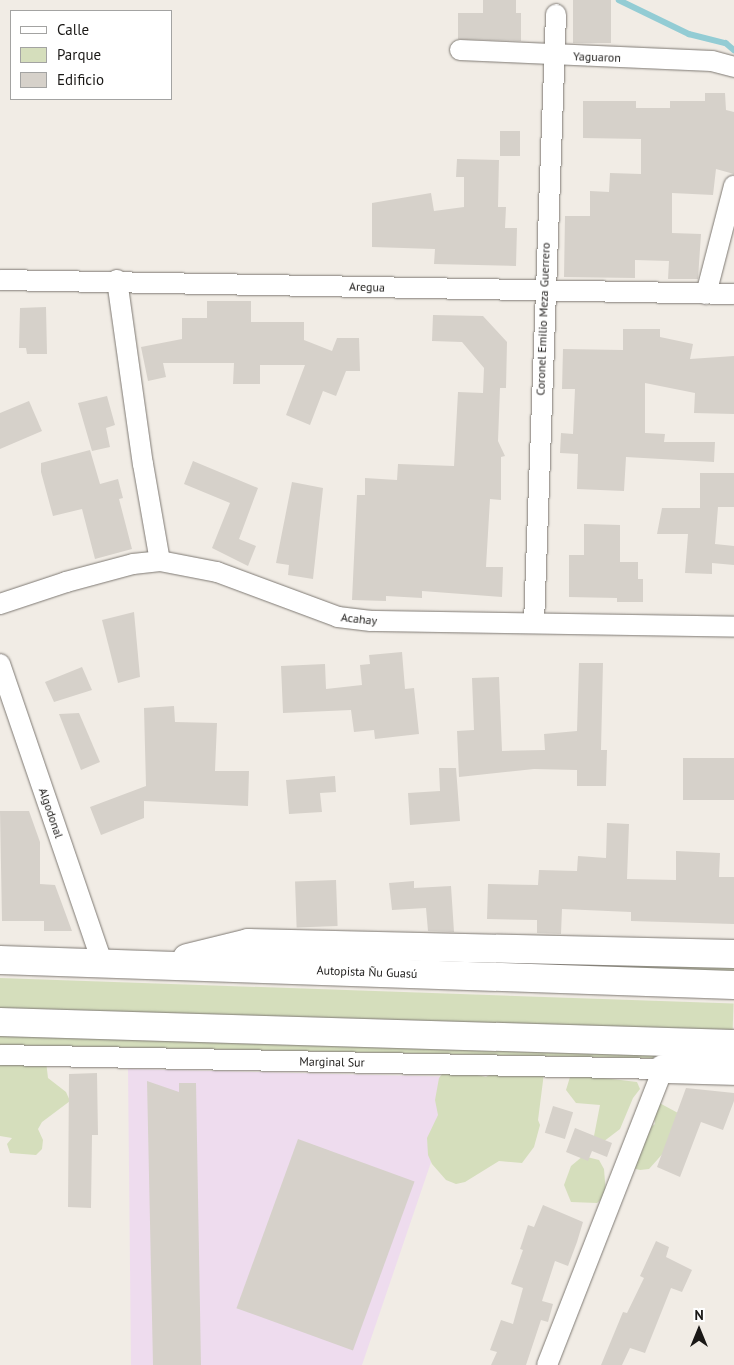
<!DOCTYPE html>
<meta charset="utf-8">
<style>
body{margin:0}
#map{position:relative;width:734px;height:1365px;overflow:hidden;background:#f1ece5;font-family:"PT Sans",sans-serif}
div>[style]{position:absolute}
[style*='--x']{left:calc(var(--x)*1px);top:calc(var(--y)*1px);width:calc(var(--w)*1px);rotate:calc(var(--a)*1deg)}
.industrial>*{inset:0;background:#eedcee}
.green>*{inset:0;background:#d5debc;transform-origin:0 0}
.stream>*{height:5.5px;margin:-2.75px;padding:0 2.75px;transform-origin:2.75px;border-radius:2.75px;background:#93ccd4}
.building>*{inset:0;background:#d6d1ca;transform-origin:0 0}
.roads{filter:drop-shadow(0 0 1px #7e7973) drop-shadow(0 0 1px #7e7973)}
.minor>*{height:20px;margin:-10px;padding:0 10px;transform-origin:10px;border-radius:10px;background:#fff}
.highway>*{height:28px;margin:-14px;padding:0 14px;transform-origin:14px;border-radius:14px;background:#fff}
span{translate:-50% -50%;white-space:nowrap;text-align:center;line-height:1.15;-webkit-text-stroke:4.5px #fff;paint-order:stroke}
.street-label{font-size:12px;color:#1a1816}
.legend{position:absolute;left:10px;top:10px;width:162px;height:90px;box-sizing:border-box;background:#fff;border:1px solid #a3a3a2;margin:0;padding:6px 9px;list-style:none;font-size:15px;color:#1a1816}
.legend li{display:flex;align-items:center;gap:10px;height:25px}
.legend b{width:25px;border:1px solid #a3a3a2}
.north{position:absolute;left:674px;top:1305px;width:50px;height:50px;-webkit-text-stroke:4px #fff;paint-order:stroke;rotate:0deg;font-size:14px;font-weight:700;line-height:20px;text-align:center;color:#1a1816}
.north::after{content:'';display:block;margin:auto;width:18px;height:22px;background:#1a1816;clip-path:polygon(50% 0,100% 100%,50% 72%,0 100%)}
</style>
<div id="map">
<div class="industrial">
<div style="clip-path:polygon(128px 1069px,460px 1077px,362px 1365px,131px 1365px)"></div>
</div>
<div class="green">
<div style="clip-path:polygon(235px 957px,734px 966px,734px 975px)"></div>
<div style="left:0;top:978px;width:734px;height:36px;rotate:2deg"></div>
<div style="clip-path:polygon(0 1035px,734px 1057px,734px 1060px,0 1045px)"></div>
<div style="clip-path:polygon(0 1060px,46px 1061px,48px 1078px,66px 1092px,70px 1101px,42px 1122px,38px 1129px,43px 1140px,42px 1149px,36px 1155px,10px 1153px,7px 1144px,12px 1138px,0 1136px)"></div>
<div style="clip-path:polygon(447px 1068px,486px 1077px,493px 1073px,544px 1073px,538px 1120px,540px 1125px,534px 1147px,522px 1163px,499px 1161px,465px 1182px,456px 1184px,446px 1180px,432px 1164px,428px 1155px,427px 1138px,438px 1115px,435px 1100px,439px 1078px)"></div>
<div style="clip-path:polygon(578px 1075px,637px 1082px,640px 1089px,633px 1098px,620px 1129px,603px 1142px,594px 1136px,600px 1105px,576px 1103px,566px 1090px,570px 1077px)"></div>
<div style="clip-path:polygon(652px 1099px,678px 1113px,666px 1150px,649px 1169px,640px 1170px,632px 1168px,645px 1131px,655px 1124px)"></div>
<div style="clip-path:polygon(583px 1156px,599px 1160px,604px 1169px,606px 1195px,597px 1203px,571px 1202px,564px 1185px,571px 1166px)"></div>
</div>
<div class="stream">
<div style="--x:619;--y:0;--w:78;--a:25.9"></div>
<div style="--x:689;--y:34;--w:38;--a:14"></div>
<div style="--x:726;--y:43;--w:11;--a:41"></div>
</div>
<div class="building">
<div style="clip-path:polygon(483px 0,516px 0,516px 13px,521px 13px,521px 41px,458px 39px,458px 13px,483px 13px)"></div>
<div style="left:573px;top:0;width:38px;height:43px"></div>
<div style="clip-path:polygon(705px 93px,725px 93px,726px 110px,734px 112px,734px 174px,716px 169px,713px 195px,672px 193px,672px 233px,701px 234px,698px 279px,668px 279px,669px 261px,635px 260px,635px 278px,564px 277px,565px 216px,590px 216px,590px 191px,609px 192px,610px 173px,641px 174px,641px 139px,583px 138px,583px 101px,636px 101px,636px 108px,670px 108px,670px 101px,705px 101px)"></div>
<div style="left:500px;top:131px;width:20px;height:25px"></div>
<div style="clip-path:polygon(457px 159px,499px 160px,498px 207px,506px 207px,505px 228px,517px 228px,516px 266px,434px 264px,435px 249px,372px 247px,372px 203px,431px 193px,434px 211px,464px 207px,464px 177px,456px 177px)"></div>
<div style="clip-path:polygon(207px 301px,251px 301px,251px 322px,304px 322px,304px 340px,332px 351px,337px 338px,359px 338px,360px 371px,346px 371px,336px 396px,323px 391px,310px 425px,286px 415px,305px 365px,260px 365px,260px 384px,233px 384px,234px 363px,163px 363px,166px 377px,148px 381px,141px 347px,182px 339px,182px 318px,207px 318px)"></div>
<div style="clip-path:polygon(46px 307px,47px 354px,27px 354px,26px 348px,19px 348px,20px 308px)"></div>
<div style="clip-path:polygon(433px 315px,483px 316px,507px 342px,506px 388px,500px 388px,498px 441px,505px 456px,501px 457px,501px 500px,490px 499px,486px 567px,503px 567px,502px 597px,422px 591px,422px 598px,386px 596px,386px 601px,352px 600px,357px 495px,365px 495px,365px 478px,397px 480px,398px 464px,454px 466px,458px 392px,483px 393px,484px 368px,462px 342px,432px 341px)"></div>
<div style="clip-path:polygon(623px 329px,660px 329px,660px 337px,693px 344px,690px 359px,734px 356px,734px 414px,694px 413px,695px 393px,645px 383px,645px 433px,665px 434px,664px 442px,715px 442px,714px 462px,626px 457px,624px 491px,577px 489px,578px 454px,560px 453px,561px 433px,573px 434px,575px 389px,562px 389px,563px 349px,623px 350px)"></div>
<div style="clip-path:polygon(107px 396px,115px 425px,106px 428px,110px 447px,92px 451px,78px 403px)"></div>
<div style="clip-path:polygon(29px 401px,42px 431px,0 449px,0 413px)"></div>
<div style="clip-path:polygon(90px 450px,100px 484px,118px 479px,123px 498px,119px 499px,132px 549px,95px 559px,82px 509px,53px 516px,41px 472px,41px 463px)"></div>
<div style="clip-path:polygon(193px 461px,258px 488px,239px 539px,256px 546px,248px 566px,212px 548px,230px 503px,184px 484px)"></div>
<div style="clip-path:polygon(700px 473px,734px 473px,734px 507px,718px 507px,715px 544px,734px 546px,734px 565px,712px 563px,712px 574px,685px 573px,688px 534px,657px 534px,662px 508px,700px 508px)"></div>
<div style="clip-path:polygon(292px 482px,323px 488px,313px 579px,288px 575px,289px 565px,276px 563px)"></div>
<div style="clip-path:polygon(584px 524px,620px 525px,620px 562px,638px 562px,638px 579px,643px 579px,643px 602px,617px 602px,617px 598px,569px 597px,569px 555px,584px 555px)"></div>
<div style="clip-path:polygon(134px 612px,140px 677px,118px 683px,102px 620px)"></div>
<div style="clip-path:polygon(402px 652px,405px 689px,414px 688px,419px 734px,375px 739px,374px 730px,354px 732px,351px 710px,283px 713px,281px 666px,325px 664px,326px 689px,362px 685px,360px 665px,370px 664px,369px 655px)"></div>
<div style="clip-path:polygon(579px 663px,603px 663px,601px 750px,607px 750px,606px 786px,577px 786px,577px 770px,534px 769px,459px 777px,457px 731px,474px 730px,472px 678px,499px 677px,502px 751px,545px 750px,544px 734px,577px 731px)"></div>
<div style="clip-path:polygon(82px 667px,92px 690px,54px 702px,45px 682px)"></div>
<div style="clip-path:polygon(174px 706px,175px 722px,217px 723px,215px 771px,249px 771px,248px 806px,144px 801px,144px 818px,101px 835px,90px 807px,146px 786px,144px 708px)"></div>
<div style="clip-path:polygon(79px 713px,100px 762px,81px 770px,59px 714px)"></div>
<div style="left:683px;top:758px;width:51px;height:42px"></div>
<div style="clip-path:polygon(439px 768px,456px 768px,460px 821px,410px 825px,408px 793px,440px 791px)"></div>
<div style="clip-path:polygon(335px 776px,336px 792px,320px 793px,322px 812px,289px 814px,286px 780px)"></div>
<div style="clip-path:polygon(0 811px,29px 811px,40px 842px,40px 884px,55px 885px,72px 931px,44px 931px,44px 921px,2px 921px)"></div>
<div style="clip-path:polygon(607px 823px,629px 824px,627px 879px,676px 880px,676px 851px,720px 853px,719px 877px,734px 877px,734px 924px,631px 921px,631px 912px,562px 909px,561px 934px,537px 933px,537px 920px,487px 919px,488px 884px,538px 885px,539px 870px,577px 871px,578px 856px,606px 858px)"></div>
<div style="left:336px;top:880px;width:46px;height:41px;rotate:88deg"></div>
<div style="clip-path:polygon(414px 881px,414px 888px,451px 886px,454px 932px,428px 931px,426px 908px,392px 910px,389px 883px)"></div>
<div style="clip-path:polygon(97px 1073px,98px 1135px,92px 1135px,91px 1208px,68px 1207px,69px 1074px)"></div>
<div style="clip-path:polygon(147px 1081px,179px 1092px,179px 1083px,196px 1083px,201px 1365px,153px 1365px)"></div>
<div style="clip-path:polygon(686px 1088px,734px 1093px,734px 1101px,723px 1130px,701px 1122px,680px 1177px,657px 1167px)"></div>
<div style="left:553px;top:1106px;width:21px;height:28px;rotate:17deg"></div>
<div style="clip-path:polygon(575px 1128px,612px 1143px,607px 1157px,592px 1151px,588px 1161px,566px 1152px)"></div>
<div style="left:298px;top:1139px;width:124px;height:180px;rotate:20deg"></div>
<div style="clip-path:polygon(543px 1205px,583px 1222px,577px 1242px,568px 1266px,555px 1261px,542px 1301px,553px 1304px,548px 1322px,541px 1320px,526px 1365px,491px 1365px,497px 1352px,490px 1350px,501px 1320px,513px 1324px,523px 1288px,511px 1284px,523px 1250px,520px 1249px,528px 1225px,534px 1227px)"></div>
<div style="clip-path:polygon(656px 1241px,669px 1247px,666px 1257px,692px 1270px,682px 1292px,671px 1288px,645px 1353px,630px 1348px,622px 1365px,601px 1365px,623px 1312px,627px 1313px,644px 1278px,640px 1276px)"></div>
</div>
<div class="roads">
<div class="minor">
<div style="--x:460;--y:50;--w:252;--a:2.5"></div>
<div style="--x:712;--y:61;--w:23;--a:15"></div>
<div style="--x:0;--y:280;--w:734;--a:1.09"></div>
<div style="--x:117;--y:280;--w:186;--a:82"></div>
<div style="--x:143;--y:464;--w:98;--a:80.1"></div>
<div style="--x:706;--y:294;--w:112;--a:-75.5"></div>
<div style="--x:0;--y:604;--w:70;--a:-18.4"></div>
<div style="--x:66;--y:582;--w:69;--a:-15"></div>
<div style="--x:133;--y:564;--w:27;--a:-6"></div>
<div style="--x:160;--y:561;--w:58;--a:10.9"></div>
<div style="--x:217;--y:572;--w:129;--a:20.4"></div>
<div style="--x:338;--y:617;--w:33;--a:7"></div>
<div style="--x:371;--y:621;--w:363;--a:0.9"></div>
<div style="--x:534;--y:623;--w:609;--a:-87.93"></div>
<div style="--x:0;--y:664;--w:315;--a:71.1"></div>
<div style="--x:0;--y:1055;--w:663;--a:1.21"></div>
<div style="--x:663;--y:1069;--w:318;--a:111.4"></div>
</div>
<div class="highway">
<div style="--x:187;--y:958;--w:63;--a:-13.8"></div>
<div style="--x:248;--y:943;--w:486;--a:1.3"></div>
<div style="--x:0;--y:960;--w:734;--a:1.95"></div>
<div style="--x:0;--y:1022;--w:734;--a:1.72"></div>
<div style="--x:663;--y:1069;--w:71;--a:1.6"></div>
</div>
</div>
<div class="street-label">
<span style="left:597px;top:57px;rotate:2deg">Yaguaron</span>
<span style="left:367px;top:287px;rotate:2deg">Aregua</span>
<span style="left:543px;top:319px;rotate:-88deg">Coronel Emilio Meza Guerrero</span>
<span style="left:359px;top:619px;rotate:6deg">Acahay</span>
<span style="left:51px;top:813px;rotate:71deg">Algodonal</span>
<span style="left:367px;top:972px;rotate:2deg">Autopista Ñu Guasú</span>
<span style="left:332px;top:1062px;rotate:1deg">Marginal Sur</span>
</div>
<ul class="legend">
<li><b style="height:6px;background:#fff"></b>Calle</li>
<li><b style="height:14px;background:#d5debc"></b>Parque</li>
<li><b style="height:14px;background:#d6d1ca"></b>Edificio</li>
</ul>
<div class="north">N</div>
</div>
